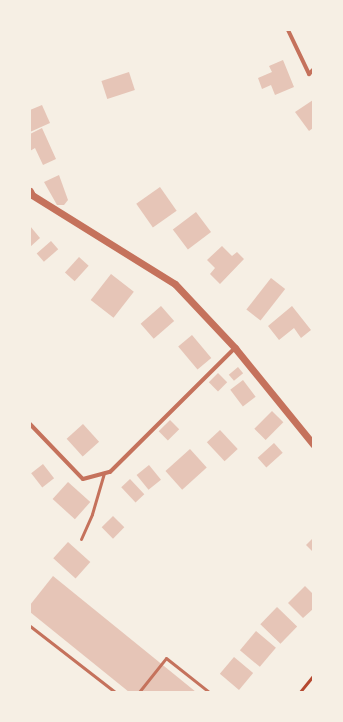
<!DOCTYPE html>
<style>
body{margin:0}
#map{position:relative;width:343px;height:722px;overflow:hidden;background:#f6efe4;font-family:Bitter,serif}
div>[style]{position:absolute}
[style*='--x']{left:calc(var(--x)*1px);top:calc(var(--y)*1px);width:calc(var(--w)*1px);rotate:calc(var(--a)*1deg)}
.building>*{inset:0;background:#e6c5b7;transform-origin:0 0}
.path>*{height:2.5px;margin:-1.25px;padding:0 1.25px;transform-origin:1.25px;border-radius:1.25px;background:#b5482f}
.service>*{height:3px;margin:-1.5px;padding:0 1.5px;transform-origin:1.5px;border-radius:1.5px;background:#c5725c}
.minor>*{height:4px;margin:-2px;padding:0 2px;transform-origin:2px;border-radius:2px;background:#c5725c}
.tertiary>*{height:7px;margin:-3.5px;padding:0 3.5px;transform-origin:3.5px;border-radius:3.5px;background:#c5725c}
span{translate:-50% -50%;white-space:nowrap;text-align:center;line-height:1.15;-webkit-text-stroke:3px #f6efe4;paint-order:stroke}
.frame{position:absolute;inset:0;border:31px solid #f6efe4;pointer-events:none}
</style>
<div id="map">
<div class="building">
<div style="clip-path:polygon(283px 60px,294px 87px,275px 95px,271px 85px,262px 89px,258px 78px,272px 72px,269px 66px)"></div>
<div style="left:129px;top:72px;width:19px;height:29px;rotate:72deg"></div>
<div style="clip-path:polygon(313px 100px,313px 128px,309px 131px,295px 112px)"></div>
<div style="clip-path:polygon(42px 105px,50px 123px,30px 132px,30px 110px)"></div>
<div style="clip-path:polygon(42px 128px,56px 159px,43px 165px,35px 148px,30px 151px,30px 134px)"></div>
<div style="clip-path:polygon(59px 175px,68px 200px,64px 205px,57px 205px,44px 182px)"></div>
<div style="left:160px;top:187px;width:29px;height:29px;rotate:55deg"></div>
<div style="left:196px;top:212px;width:25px;height:29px;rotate:53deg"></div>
<div style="clip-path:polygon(30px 226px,40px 238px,30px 247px)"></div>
<div style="left:51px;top:241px;width:11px;height:19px;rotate:49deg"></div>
<div style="clip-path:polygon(222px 246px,232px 256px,237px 252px,244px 259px,220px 284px,210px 274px,215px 268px,207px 260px)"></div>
<div style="left:79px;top:257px;width:13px;height:21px;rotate:42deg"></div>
<div style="left:111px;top:274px;width:29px;height:33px;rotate:38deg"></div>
<div style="left:271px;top:278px;width:18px;height:40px;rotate:38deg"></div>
<div style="left:161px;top:306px;width:20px;height:27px;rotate:49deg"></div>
<div style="clip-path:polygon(292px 306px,311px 330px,301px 338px,294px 328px,279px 340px,268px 326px)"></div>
<div style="left:192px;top:335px;width:30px;height:18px;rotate:50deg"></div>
<div style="left:238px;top:367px;width:8px;height:12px;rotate:50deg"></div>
<div style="left:218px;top:373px;width:13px;height:13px;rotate:45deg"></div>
<div style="left:243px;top:380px;width:21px;height:16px;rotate:53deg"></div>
<div style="left:272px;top:411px;width:16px;height:25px;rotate:45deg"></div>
<div style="left:170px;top:420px;width:13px;height:16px;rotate:45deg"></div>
<div style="left:83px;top:424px;width:24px;height:22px;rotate:48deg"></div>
<div style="left:220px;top:430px;width:26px;height:18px;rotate:47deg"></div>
<div style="left:274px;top:443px;width:13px;height:22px;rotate:48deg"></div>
<div style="left:190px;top:449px;width:25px;height:33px;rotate:48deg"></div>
<div style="left:43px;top:464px;width:18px;height:15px;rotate:52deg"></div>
<div style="left:149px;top:465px;width:19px;height:16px;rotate:51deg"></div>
<div style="left:130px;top:479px;width:21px;height:12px;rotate:47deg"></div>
<div style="left:68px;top:482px;width:30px;height:23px;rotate:42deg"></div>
<div style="left:113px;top:516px;width:16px;height:16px;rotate:45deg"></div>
<div style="clip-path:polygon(313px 538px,313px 552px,306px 545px)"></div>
<div style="left:68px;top:542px;width:30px;height:22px;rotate:42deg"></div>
<div style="clip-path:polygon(53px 576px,196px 692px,129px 692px,30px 612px,30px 605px)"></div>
<div style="clip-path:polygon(305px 586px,313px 594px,313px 609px,303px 618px,288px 603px)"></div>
<div style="left:277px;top:607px;width:28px;height:24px;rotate:44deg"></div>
<div style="left:256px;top:631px;width:26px;height:25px;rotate:40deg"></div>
<div style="left:234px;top:657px;width:25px;height:22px;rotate:40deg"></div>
</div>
<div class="path">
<div style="--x:300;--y:692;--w:21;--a:-51"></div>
</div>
<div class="service">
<div style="--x:81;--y:539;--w:27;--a:-66"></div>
<div style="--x:92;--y:514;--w:43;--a:-73.7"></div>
<div style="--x:30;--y:626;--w:108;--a:37.8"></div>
<div style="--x:139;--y:692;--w:43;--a:-51.5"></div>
<div style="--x:166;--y:658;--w:55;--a:38.3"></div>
</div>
<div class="minor">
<div style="--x:288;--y:30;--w:49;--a:64.5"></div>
<div style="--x:309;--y:74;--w:6;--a:-45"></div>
<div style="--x:30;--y:424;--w:76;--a:46.1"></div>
<div style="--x:83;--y:479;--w:28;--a:-15"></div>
<div style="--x:110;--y:472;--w:176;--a:-44.8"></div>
</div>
<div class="tertiary">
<div style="--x:30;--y:191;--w:4;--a:63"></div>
<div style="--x:32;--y:195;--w:168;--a:31.9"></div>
<div style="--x:175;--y:284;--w:88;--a:46.8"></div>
<div style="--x:235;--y:348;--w:124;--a:50.9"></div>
</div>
<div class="frame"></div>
</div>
